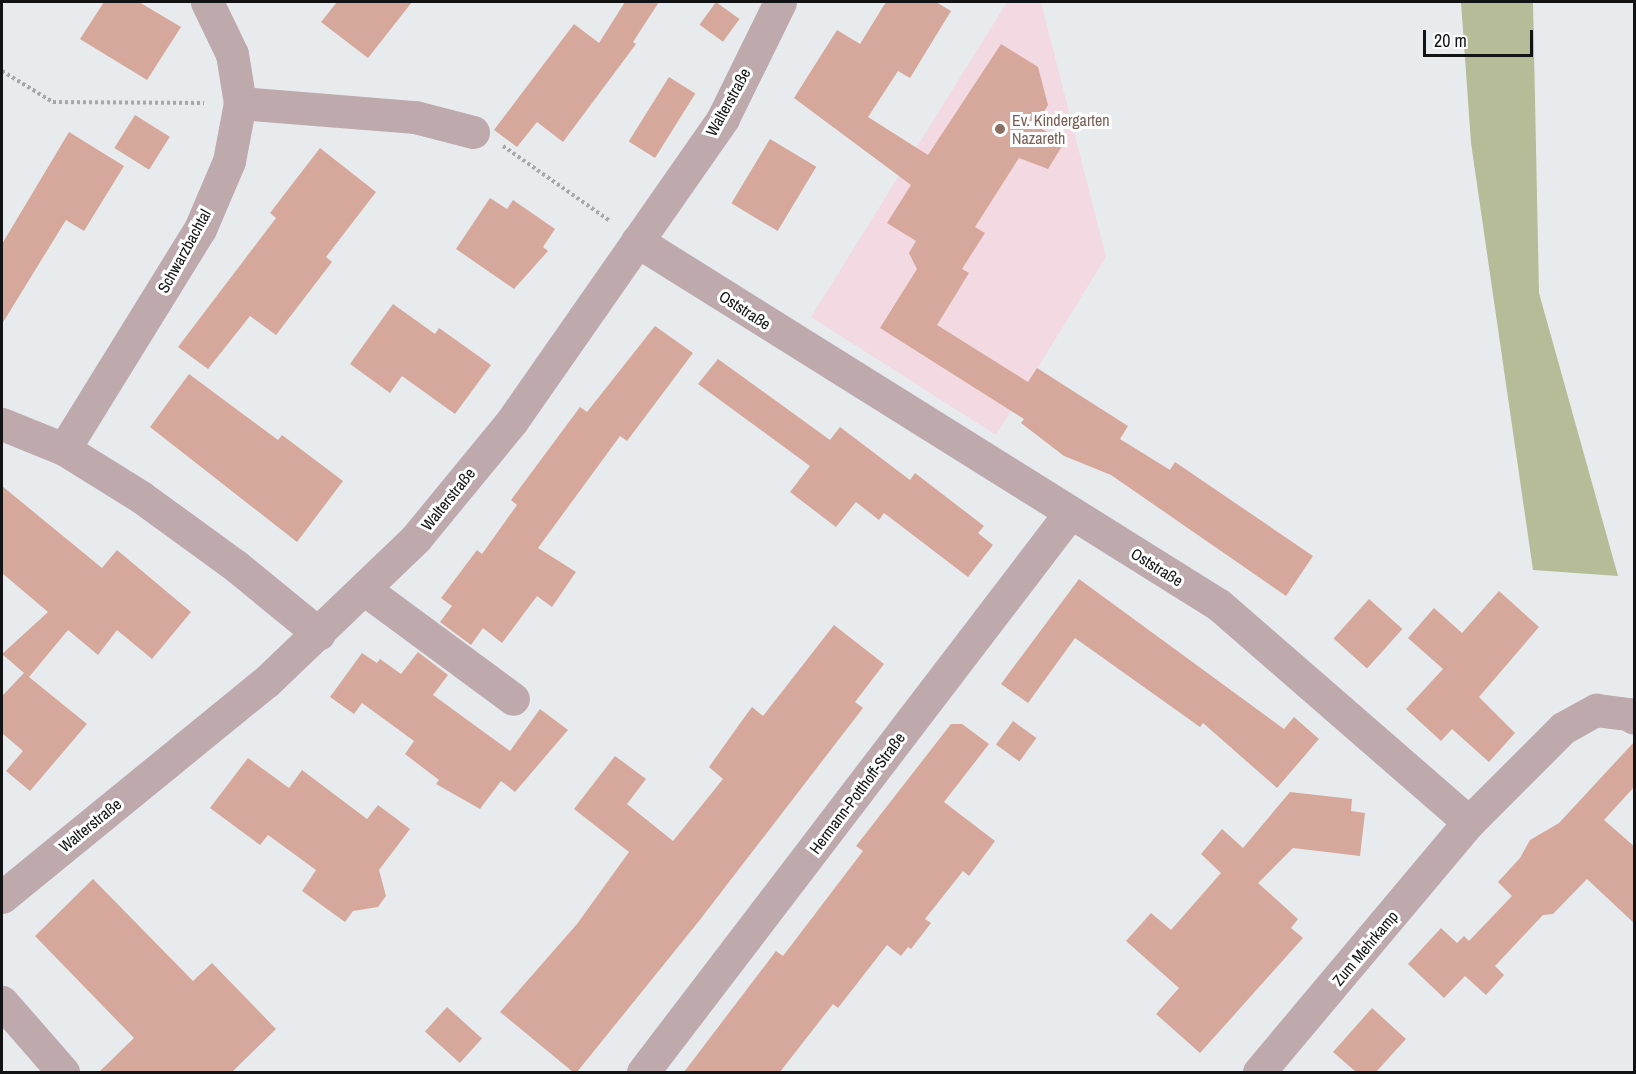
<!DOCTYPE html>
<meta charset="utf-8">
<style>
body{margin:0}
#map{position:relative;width:1636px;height:1074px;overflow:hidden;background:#e8ebee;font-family:"Archivo Narrow",sans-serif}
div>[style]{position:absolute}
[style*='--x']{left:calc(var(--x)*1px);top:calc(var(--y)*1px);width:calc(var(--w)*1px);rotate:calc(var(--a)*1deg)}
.education>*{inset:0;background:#f2d9e2}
.green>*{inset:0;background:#b6bc97}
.building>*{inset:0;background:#d5a89b;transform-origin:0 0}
.path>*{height:4px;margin-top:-2px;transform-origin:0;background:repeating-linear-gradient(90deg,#a6a8aa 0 3px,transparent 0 6px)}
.minor>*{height:33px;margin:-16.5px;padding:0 16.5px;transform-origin:16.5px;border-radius:16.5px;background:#bea9ad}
.dots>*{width:16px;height:16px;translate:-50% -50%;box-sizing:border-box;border:3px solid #fff;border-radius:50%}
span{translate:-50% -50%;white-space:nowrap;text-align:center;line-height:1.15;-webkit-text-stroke:6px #fff;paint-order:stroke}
.street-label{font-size:16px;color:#121314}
.education-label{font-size:16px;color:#785e54}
.left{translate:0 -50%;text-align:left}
.frame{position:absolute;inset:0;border:3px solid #121314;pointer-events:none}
.scale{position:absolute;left:1423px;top:30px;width:110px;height:27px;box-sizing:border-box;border:3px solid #121314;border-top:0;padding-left:8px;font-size:18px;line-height:21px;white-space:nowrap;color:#121314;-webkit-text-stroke:4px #fff;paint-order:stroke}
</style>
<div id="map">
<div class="education">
<div style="clip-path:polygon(1007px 2px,1041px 2px,1106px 257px,996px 435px,811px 317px)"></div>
</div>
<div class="green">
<div style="clip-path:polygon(1461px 2px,1533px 2px,1539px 293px,1618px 576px,1533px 570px,1471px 143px)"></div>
</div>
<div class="building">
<div style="clip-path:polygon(104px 2px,139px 2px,181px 27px,147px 80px,80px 39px)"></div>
<div style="clip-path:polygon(337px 2px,412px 2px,368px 58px,321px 22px)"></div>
<div style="clip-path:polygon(625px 2px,659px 2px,633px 42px,636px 44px,563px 142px,537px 122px,517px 147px,494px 130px,574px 24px,599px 43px)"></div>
<div style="left:716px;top:2px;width:29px;height:28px;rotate:36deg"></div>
<div style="clip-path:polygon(886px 2px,936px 2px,951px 11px,910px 78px,898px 71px,868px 117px,928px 155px,1001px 44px,1038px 67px,1048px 105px,1036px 125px,1064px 143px,1048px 169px,1019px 158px,975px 227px,985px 233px,962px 269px,969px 273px,937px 325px,1028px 382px,1037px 368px,1128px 426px,1120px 439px,1170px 470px,1175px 462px,1313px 556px,1286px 596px,1111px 475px,1064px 456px,1021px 423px,1024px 419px,880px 328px,917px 269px,909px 253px,916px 241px,887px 223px,911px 185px,794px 98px,837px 30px,860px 44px)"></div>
<div style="left:669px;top:77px;width:31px;height:76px;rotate:32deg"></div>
<div style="left:135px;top:115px;width:41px;height:39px;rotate:32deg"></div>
<div style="clip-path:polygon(69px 132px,124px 166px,84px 231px,66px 220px,2px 324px,2px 244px)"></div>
<div style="left:770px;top:139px;width:54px;height:75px;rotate:31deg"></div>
<div style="clip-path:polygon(320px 148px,376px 192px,326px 257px,332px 262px,276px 335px,250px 316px,208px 369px,178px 347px,276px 218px,270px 213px)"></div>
<div style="clip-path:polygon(490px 198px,507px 209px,513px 200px,555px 229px,543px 247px,548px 251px,514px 289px,456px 249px)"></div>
<div style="clip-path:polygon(393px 304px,435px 334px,439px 328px,491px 365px,455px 414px,402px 376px,390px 393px,350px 364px)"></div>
<div style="clip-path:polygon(655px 326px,693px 353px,627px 441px,620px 436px,538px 548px,576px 572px,552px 607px,537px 596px,502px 643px,483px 628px,471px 645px,440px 622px,452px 606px,441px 598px,477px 550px,482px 554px,517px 505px,511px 500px,580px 407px,587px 412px)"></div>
<div style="clip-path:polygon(718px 359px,830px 440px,840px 427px,910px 480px,915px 473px,984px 526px,978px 533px,993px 545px,968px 577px,884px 513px,879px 520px,856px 502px,836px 527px,790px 492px,810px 466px,698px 384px)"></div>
<div style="clip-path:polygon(189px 374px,278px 440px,282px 435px,343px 481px,297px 542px,150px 427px)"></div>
<div style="clip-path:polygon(2px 486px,102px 568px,117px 550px,191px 612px,152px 659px,117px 630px,98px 655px,68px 630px,29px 677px,87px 724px,30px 791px,6px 771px,23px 751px,2px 733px,2px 696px,24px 673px,2px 654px,48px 612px,2px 573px)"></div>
<div style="clip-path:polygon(1079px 579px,1284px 729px,1294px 717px,1319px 739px,1277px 788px,1203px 723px,1200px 727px,1075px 638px,1028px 703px,1001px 684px)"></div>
<div style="clip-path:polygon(1499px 591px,1539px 627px,1479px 697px,1515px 733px,1489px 762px,1452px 729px,1441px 741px,1406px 709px,1443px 669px,1408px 638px,1434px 608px,1462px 633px)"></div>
<div style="left:1369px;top:599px;width:45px;height:53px;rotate:42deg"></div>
<div style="clip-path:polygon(834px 625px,884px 664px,855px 702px,863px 708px,699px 921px,577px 1072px,573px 1072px,500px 1012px,577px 924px,629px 852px,574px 809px,615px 756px,646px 779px,627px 804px,673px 841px,723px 779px,709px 767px,741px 722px,752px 707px,763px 716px)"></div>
<div style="clip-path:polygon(418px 652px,448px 675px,433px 695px,510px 751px,540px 709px,568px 730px,515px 792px,501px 781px,480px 809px,436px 784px,439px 780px,405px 754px,414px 741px,362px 703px,354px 714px,330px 697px,362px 653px,377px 663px,380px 659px,401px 674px)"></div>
<div style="left:1013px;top:721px;width:29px;height:29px;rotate:36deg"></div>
<div style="clip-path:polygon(951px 724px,962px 724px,989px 744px,944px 802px,995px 841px,969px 876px,963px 871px,925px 919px,931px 923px,911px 949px,908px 947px,901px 956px,887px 945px,838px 1008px,833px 1004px,780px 1072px,684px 1072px,776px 951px,783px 956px,863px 851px,856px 846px)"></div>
<div style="clip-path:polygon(1635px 741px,1635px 786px,1604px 820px,1635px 847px,1635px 924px,1587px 879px,1553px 914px,1543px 915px,1495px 966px,1504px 975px,1486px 995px,1465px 976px,1444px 998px,1408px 964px,1441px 928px,1457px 943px,1464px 936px,1469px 941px,1512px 896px,1498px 882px,1520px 858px,1530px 840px,1559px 823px)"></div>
<div style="clip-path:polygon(248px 758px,289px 788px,302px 770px,367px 819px,378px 805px,410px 829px,379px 870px,386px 896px,378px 907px,353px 911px,345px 922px,302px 891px,316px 870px,268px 835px,260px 845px,210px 808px)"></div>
<div style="clip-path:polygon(1290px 792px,1352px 799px,1351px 811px,1365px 813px,1360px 856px,1293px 848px,1258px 883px,1298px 919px,1291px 928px,1303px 938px,1200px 1053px,1156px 1014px,1179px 988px,1126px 941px,1151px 913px,1171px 930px,1221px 873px,1201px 854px,1222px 829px,1243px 848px)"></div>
<div style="clip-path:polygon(93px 879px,193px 981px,212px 963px,276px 1029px,232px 1072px,99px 1072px,134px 1038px,35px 936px)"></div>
<div style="left:447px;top:1007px;width:47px;height:33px;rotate:42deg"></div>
<div style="clip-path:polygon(1372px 1008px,1406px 1039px,1376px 1072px,1356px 1072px,1333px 1052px)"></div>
</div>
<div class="path">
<div style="--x:2;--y:71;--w:60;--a:31.3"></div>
<div style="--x:53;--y:102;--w:151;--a:0.4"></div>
<div style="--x:503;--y:146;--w:131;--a:35"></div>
</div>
<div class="minor">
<div style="--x:240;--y:103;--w:176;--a:4.6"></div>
<div style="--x:415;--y:117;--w:60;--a:14.5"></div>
<div style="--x:637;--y:241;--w:686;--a:32.02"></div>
<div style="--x:1219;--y:605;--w:331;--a:41"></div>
<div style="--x:1469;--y:822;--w:133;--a:-45"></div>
<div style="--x:1563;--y:728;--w:38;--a:-29"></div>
<div style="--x:1596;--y:710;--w:33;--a:7"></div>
<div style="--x:1629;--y:714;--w:6;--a:39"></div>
<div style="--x:2;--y:424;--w:67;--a:22"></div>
<div style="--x:64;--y:449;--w:91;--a:31.9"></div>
<div style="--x:141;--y:497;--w:117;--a:36"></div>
<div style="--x:236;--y:566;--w:107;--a:39.3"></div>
<div style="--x:64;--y:449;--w:259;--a:-58.3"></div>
<div style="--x:200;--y:229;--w:74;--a:-66.9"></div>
<div style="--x:229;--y:161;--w:59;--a:-79.3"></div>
<div style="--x:240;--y:103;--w:50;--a:-99.3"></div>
<div style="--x:232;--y:54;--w:58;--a:-115.7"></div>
<div style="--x:364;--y:589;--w:185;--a:36.4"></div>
<div style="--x:2;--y:897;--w:340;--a:-39.2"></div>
<div style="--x:266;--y:682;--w:208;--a:-43.8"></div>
<div style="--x:416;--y:538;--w:151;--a:-50.6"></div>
<div style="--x:512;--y:421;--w:369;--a:-55.1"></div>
<div style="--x:723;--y:118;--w:129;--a:-63.8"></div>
<div style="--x:2;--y:1002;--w:93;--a:48.9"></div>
<div style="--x:643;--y:1072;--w:703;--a:-52.63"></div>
<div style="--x:1259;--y:1072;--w:326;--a:-50"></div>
</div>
<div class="dots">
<div style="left:1000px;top:129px;background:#8d6e63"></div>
</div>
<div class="street-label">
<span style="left:728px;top:102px;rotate:-61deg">Walterstraße</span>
<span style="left:184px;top:251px;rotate:-61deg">Schwarzbachtal</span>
<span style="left:745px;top:310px;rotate:33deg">Oststraße</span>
<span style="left:448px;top:499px;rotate:-51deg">Walterstraße</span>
<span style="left:1157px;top:567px;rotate:32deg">Oststraße</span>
<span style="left:857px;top:793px;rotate:-53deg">Hermann-Potthoff-Straße</span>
<span style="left:90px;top:825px;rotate:-39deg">Walterstraße</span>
<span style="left:1365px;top:948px;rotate:-50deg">Zum Mehrkamp</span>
</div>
<div class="education-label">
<span class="left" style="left:1012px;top:129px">Ev. Kindergarten<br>Nazareth</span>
</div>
<div class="frame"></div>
<div class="scale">20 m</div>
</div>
